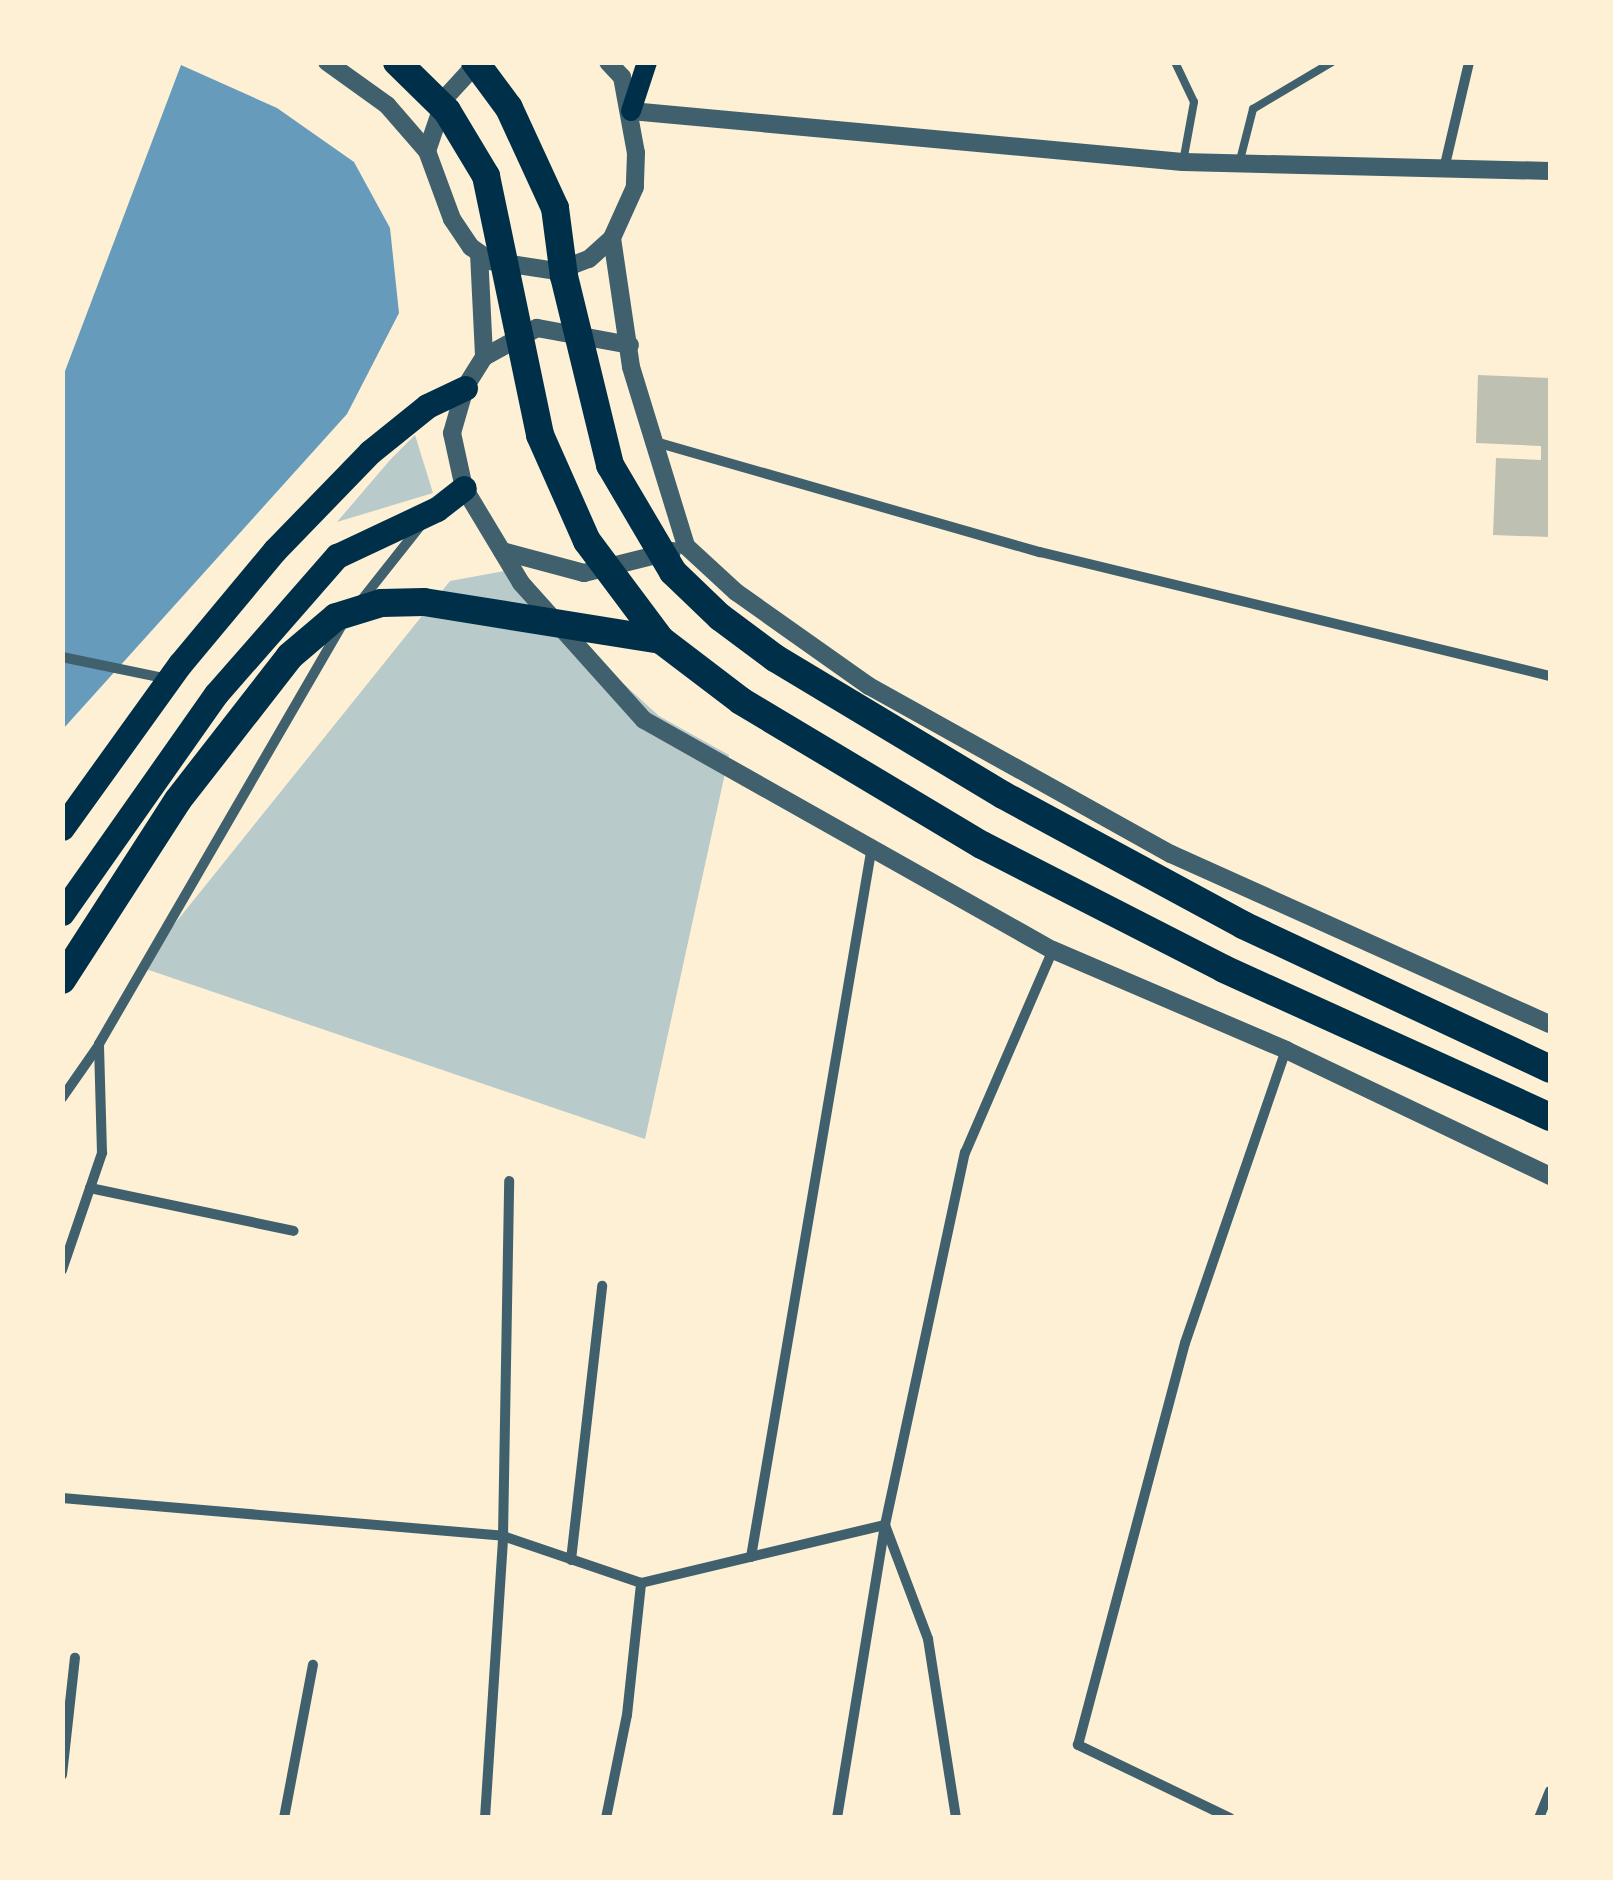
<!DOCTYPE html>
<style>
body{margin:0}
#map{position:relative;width:1613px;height:1880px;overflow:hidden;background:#fdf0d5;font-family:"PT Sans",sans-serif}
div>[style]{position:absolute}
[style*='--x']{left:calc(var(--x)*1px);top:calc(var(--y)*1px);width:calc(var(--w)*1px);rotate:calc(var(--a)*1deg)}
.green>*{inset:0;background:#b9caca}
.water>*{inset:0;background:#669bbc}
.building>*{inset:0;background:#bec0b2}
.service>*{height:8px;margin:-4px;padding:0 4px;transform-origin:4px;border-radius:4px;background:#3f606c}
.minor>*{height:10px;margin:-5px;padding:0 5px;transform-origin:5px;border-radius:5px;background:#3f606c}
.tertiary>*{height:18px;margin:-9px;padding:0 9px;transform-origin:9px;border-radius:9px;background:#3f606c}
.secondary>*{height:20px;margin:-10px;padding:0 10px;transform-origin:10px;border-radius:10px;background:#003049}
.primary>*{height:25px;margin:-12.5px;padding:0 12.5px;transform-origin:12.5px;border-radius:12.5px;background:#003049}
.trunk>*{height:28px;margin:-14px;padding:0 14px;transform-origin:14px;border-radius:14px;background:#003049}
span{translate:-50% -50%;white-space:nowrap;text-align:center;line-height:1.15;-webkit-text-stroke:9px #fdf0d5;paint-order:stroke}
.frame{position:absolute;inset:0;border:65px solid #fdf0d5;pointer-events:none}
</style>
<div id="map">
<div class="green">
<div style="clip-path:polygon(415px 435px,433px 493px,337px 522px,390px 460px)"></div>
<div style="clip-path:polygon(515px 569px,571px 636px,659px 716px,729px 755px,645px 1139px,140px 967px,450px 581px)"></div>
</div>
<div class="water">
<div style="clip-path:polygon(181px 65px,277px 108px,354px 162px,390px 228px,399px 313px,347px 414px,63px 729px,62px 379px)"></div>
</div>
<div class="building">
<div style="clip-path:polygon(1478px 375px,1550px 378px,1550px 537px,1493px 535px,1496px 458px,1541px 460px,1541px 446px,1476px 443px)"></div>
</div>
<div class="service">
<div style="--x:1175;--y:62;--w:44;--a:64.6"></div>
<div style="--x:1194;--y:102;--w:61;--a:100.4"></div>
<div style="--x:1239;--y:164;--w:57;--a:-75.7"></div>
<div style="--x:1253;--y:109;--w:92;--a:-30.7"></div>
</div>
<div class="minor">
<div style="--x:1444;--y:169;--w:110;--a:-76.8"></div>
<div style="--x:652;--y:441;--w:404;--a:16"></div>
<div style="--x:1040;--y:552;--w:525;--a:13.67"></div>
<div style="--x:360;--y:602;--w:98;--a:-51.6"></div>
<div style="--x:62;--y:657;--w:108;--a:11.7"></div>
<div style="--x:62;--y:1098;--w:65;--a:-55.1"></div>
<div style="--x:90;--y:1188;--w:208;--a:11.9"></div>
<div style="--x:62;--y:1270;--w:124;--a:-71.1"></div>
<div style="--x:102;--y:1153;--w:109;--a:-91.6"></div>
<div style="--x:99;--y:1044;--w:482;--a:-59.9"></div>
<div style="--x:62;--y:1498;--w:443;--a:4.9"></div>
<div style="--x:503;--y:1536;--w:146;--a:18.8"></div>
<div style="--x:641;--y:1583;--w:251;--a:-13.4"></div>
<div style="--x:885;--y:1525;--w:122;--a:69.3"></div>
<div style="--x:928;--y:1639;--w:181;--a:81.1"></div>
<div style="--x:751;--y:1557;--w:721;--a:-80.34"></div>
<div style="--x:571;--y:1560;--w:276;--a:-83.5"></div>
<div style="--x:62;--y:1775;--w:118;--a:-83.7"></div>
<div style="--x:284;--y:1818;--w:156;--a:-79.3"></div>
<div style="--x:485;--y:1818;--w:283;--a:-86.3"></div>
<div style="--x:503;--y:1536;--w:355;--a:-89"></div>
<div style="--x:606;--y:1818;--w:105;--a:-78.5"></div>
<div style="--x:627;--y:1715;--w:133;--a:-83.9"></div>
<div style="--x:837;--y:1818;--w:297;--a:-80.7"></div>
<div style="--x:885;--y:1525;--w:381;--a:-77.9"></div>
<div style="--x:965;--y:1153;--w:221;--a:-66.6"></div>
<div style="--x:1230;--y:1818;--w:169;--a:-154.3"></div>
<div style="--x:1078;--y:1745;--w:416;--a:-75.1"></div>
<div style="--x:1185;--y:1343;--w:310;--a:-71"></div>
<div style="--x:1539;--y:1818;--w:29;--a:-68"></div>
</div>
<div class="tertiary">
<div style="--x:327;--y:62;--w:74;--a:35.6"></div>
<div style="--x:387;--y:105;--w:61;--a:49"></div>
<div style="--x:427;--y:151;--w:72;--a:69.8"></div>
<div style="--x:452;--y:219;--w:34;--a:56"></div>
<div style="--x:471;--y:247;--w:24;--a:36"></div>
<div style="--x:490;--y:261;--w:68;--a:8.5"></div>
<div style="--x:557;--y:271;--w:34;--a:-21"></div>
<div style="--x:589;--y:259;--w:31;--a:-42"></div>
<div style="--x:608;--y:62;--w:21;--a:47"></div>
<div style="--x:622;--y:77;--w:77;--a:79.6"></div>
<div style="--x:636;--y:153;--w:34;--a:92"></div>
<div style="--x:635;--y:187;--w:56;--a:114.3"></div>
<div style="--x:612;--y:238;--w:130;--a:81.6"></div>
<div style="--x:631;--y:367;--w:187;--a:72.9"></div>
<div style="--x:686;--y:546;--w:68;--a:42.6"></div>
<div style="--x:736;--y:592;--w:163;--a:35.3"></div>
<div style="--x:869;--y:686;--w:346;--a:29.1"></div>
<div style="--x:1171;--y:854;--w:415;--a:24.2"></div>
<div style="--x:631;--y:111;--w:554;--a:5.28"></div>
<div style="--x:1183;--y:162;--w:367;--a:1.4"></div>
<div style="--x:427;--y:151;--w:56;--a:-71.2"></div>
<div style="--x:445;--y:98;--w:49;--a:-47.5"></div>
<div style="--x:479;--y:253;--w:104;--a:87.2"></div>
<div style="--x:630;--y:345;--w:95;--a:-169.6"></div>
<div style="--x:537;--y:328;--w:60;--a:151.3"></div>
<div style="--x:484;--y:357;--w:36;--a:122"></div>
<div style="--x:465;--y:388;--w:47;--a:106.1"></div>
<div style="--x:452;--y:433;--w:56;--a:77.7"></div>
<div style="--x:464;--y:488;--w:111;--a:59"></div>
<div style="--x:521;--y:583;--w:184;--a:48.1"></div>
<div style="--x:644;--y:720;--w:469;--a:29.4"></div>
<div style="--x:1053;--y:950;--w:254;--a:23.2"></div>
<div style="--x:1286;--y:1050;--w:293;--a:25.5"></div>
<div style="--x:502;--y:551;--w:85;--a:15"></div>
<div style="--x:584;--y:573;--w:91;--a:-14"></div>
</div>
<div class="secondary">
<div style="--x:631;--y:111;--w:52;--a:-71.9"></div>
</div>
<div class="primary">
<div style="--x:62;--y:828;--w:202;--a:-54.3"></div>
<div style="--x:180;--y:664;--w:148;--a:-50.2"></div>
<div style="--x:275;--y:550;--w:136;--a:-45.9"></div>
<div style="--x:370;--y:452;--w:73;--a:-38.9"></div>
<div style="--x:427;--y:406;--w:42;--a:-25.3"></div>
<div style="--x:62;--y:913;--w:268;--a:-54.9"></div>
<div style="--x:216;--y:694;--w:184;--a:-48.8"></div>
<div style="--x:337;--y:556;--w:110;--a:-25.2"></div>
<div style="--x:437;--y:509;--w:34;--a:-38"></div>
</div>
<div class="trunk">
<div style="--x:397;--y:62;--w:70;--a:44.4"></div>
<div style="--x:447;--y:111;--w:76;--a:59"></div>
<div style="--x:486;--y:176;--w:265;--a:78.2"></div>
<div style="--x:540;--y:435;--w:116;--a:66.1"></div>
<div style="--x:587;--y:541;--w:124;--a:53.2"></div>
<div style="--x:661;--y:640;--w:101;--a:37.3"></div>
<div style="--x:741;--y:701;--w:281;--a:30.9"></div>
<div style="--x:982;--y:845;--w:272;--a:27.1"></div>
<div style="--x:1224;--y:969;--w:358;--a:24.4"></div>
<div style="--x:475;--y:62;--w:57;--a:53.5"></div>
<div style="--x:509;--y:108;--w:110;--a:65.3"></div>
<div style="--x:555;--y:208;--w:69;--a:82.5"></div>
<div style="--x:564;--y:276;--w:195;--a:76.3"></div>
<div style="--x:610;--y:465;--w:124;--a:59.5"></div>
<div style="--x:673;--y:572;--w:65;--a:43.8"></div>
<div style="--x:720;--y:617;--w:69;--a:36.7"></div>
<div style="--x:775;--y:658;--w:266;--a:31"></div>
<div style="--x:1003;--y:795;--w:273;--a:28.4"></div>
<div style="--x:1243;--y:925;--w:339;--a:25.1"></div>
<div style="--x:62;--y:980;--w:214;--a:-57.2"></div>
<div style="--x:178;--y:800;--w:182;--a:-52.1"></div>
<div style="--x:290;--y:656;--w:60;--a:-40.3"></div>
<div style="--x:336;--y:617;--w:47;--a:-17.3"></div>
<div style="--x:381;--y:603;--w:43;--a:-1.3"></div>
<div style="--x:424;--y:602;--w:240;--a:9.1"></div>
</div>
<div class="frame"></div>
</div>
